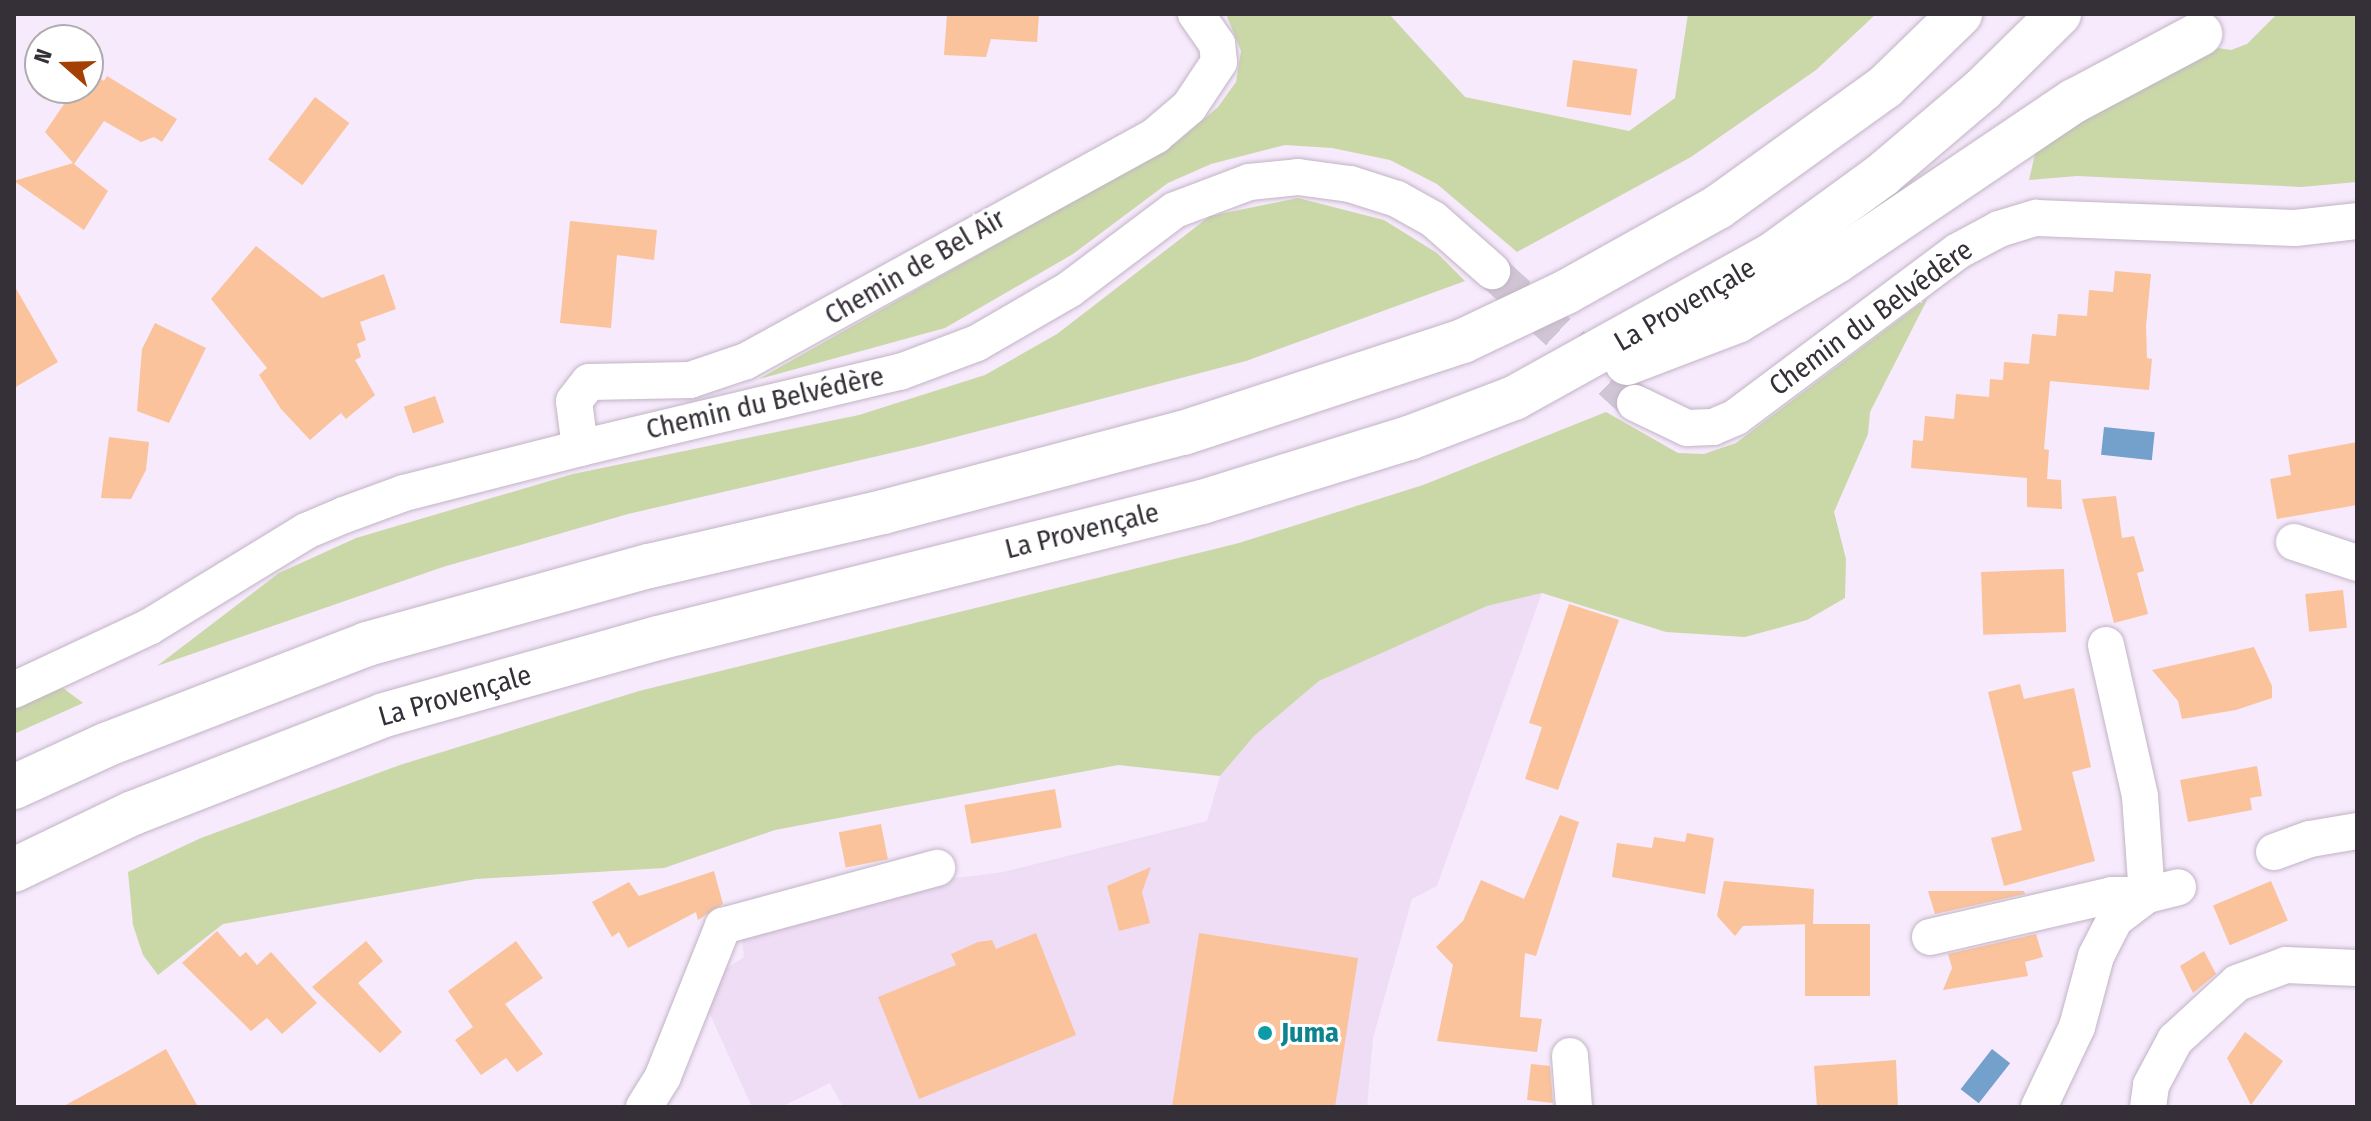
<!DOCTYPE html>
<meta charset="utf-8">
<style>
body{margin:0}
#map{position:relative;width:2371px;height:1121px;overflow:hidden;background:#f7eafc;font-family:"Fira Sans Condensed",sans-serif}
div>[style]{position:absolute}
[style*='--x']{left:calc(var(--x)*1px);top:calc(var(--y)*1px);width:calc(var(--w)*1px);rotate:calc(var(--a)*1deg)}
.built>*{inset:0;background:#efddf5}
.green>*{inset:0;background:#cad8a8}
.water>*{inset:0;background:#73a1cc;transform-origin:0 0}
.building>*{inset:0;background:#fac39c;transform-origin:0 0}
.minor-tunnel>*{height:36px;margin-top:-18px;transform-origin:0;background:repeating-linear-gradient(90deg,#d0c5d5 0 36px,transparent 0 54px)}
.roads{filter:drop-shadow(0 0 2px #c1b4c5) drop-shadow(0 0 2px #c1b4c5)}
.minor>*{height:36px;margin:-18px;padding:0 18px;transform-origin:18px;border-radius:18px;background:#fff}
.highway>*{height:44px;margin:-22px;padding:0 22px;transform-origin:22px;border-radius:22px;background:#fff}
.dots>*{width:22px;height:22px;translate:-50% -50%;box-sizing:border-box;border:4px solid #fff;border-radius:50%}
span{translate:-50% -50%;white-space:nowrap;text-align:center;line-height:1.15;-webkit-text-stroke:6px #fff;paint-order:stroke}
.street-label{font-size:28px;color:#353037}
.culture-label{font-size:28px;color:#0d838f;font-weight:700}
.left{translate:0 -50%;text-align:left}
.frame{position:absolute;inset:0;border:16px solid #353037;pointer-events:none}
.north{position:absolute;left:24px;top:24px;width:80px;height:80px;box-sizing:border-box;background:#fff;border:2px solid #aeacaf;border-radius:50%;rotate:290deg;font-size:22px;font-weight:700;line-height:32px;text-align:center;color:#353037}
.north::after{content:'';display:block;margin:auto;width:28px;height:36px;background:#a34002;clip-path:polygon(50% 0,100% 100%,50% 72%,0 100%)}
</style>
<div id="map">
<div class="built">
<div style="clip-path:polygon(1542px 593px,1437px 886px,1412px 899px,1373px 1038px,1367px 1107px,843px 1107px,830px 1083px,781px 1107px,752px 1107px,704px 1001px,710px 980px,744px 957px,741px 932px,903px 885px,1003px 872px,1207px 821px,1220px 776px,1254px 736px,1319px 681px,1487px 606px)"></div>
</div>
<div class="green">
<div style="clip-path:polygon(1226px 14px,1389px 14px,1465px 97px,1629px 131px,1675px 98px,1688px 14px,1876px 14px,1816px 70px,1691px 157px,1517px 252px,1437px 184px,1390px 160px,1332px 148px,1285px 145px,1211px 164px,1168px 183px,1073px 254px,945px 328px,759px 379px,1176px 143px,1218px 107px,1236px 82px,1241px 51px)"></div>
<div style="clip-path:polygon(2277px 14px,2357px 14px,2357px 182px,2301px 187px,2077px 176px,2029px 180px,2036px 150px,2098px 109px,2212px 47px,2231px 50px,2247px 44px)"></div>
<div style="clip-path:polygon(1298px 198px,1384px 220px,1437px 253px,1465px 281px,1246px 361px,921px 446px,628px 514px,443px 567px,157px 666px,279px 573px,356px 538px,573px 474px,859px 415px,985px 375px,1057px 334px,1210px 216px)"></div>
<div style="clip-path:polygon(1928px 298px,1870px 412px,1868px 434px,1834px 512px,1846px 559px,1845px 598px,1807px 620px,1745px 637px,1666px 632px,1542px 593px,1487px 606px,1319px 681px,1254px 736px,1220px 776px,1118px 765px,775px 830px,664px 868px,476px 879px,223px 924px,158px 975px,143px 955px,133px 925px,128px 872px,201px 838px,400px 765px,639px 691px,1239px 543px,1423px 485px,1606px 412px,1678px 453px,1704px 454px,1736px 443px)"></div>
<div style="clip-path:polygon(63px 688px,83px 703px,14px 734px,14px 708px)"></div>
</div>
<div class="water">
<div style="left:2104px;top:427px;width:51px;height:28px;rotate:6deg"></div>
<div style="left:1992px;top:1049px;width:23px;height:51px;rotate:38deg"></div>
</div>
<div class="building">
<div style="clip-path:polygon(947px 14px,1039px 14px,1037px 42px,991px 39px,986px 57px,944px 55px)"></div>
<div style="left:1573px;top:60px;width:65px;height:47px;rotate:8deg"></div>
<div style="clip-path:polygon(88px 70px,104px 81px,107px 76px,177px 119px,162px 142px,154px 137px,141px 142px,104px 121px,74px 164px,108px 191px,84px 230px,14px 181px,73px 163px,45px 132px,75px 88px,88px 88px)"></div>
<div style="left:315px;top:97px;width:43px;height:78px;rotate:37deg"></div>
<div style="clip-path:polygon(570px 221px,657px 230px,654px 260px,617px 255px,611px 328px,560px 323px)"></div>
<div style="clip-path:polygon(256px 246px,322px 298px,384px 274px,396px 309px,360px 322px,366px 340px,357px 344px,361px 357px,355px 360px,375px 395px,346px 419px,341px 413px,310px 440px,281px 409px,259px 375px,267px 368px,211px 299px)"></div>
<div style="clip-path:polygon(2115px 271px,2151px 274px,2146px 326px,2147px 358px,2152px 359px,2149px 390px,2050px 381px,2044px 449px,2049px 450px,2047px 479px,2061px 480px,2062px 509px,2027px 507px,2027px 478px,1911px 468px,1913px 440px,1923px 441px,1925px 416px,1954px 419px,1956px 394px,1989px 397px,1990px 379px,2003px 380px,2004px 362px,2029px 364px,2032px 334px,2056px 336px,2058px 314px,2087px 316px,2089px 290px,2113px 292px)"></div>
<div style="clip-path:polygon(14px 285px,58px 362px,14px 388px)"></div>
<div style="clip-path:polygon(155px 323px,206px 348px,169px 423px,137px 411px,142px 349px)"></div>
<div style="left:435px;top:396px;width:28px;height:33px;rotate:71deg"></div>
<div style="clip-path:polygon(109px 437px,149px 442px,146px 470px,131px 499px,101px 498px)"></div>
<div style="clip-path:polygon(2357px 442px,2357px 505px,2277px 519px,2270px 479px,2291px 475px,2288px 455px)"></div>
<div style="clip-path:polygon(2116px 496px,2122px 538px,2134px 536px,2144px 571px,2137px 573px,2148px 614px,2114px 623px,2082px 499px)"></div>
<div style="left:2064px;top:569px;width:63px;height:83px;rotate:88deg"></div>
<div style="left:2343px;top:590px;width:38px;height:38px;rotate:84deg"></div>
<div style="clip-path:polygon(1569px 604px,1619px 620px,1558px 790px,1525px 779px,1542px 727px,1529px 723px)"></div>
<div style="clip-path:polygon(2254px 647px,2272px 686px,2272px 698px,2236px 710px,2182px 719px,2178px 701px,2152px 670px)"></div>
<div style="clip-path:polygon(2020px 684px,2024px 699px,2074px 688px,2091px 767px,2072px 772px,2095px 861px,2004px 886px,1991px 838px,2022px 830px,1988px 692px)"></div>
<div style="clip-path:polygon(2257px 766px,2262px 796px,2250px 798px,2252px 810px,2188px 822px,2180px 780px)"></div>
<div style="left:1055px;top:789px;width:39px;height:92px;rotate:80deg"></div>
<div style="clip-path:polygon(1560px 815px,1579px 822px,1536px 956px,1525px 953px,1520px 1017px,1542px 1019px,1537px 1052px,1437px 1041px,1453px 965px,1436px 947px,1463px 921px,1481px 880px,1524px 899px)"></div>
<div style="left:881px;top:824px;width:36px;height:43px;rotate:79deg"></div>
<div style="clip-path:polygon(1687px 833px,1714px 838px,1705px 894px,1612px 877px,1617px 843px,1652px 848px,1654px 837px,1685px 842px)"></div>
<div style="clip-path:polygon(1151px 867px,1142px 892px,1150px 923px,1119px 931px,1107px 886px)"></div>
<div style="clip-path:polygon(714px 871px,723px 904px,698px 920px,696px 912px,628px 948px,619px 932px,612px 937px,592px 902px,629px 882px,639px 896px)"></div>
<div style="clip-path:polygon(1724px 881px,1814px 889px,1813px 924px,1743px 926px,1735px 936px,1717px 916px)"></div>
<div style="left:2271px;top:881px;width:43px;height:63px;rotate:67deg"></div>
<div style="clip-path:polygon(1928px 891px,2024px 891px,2025px 894px,1935px 914px)"></div>
<div style="left:1805px;top:924px;width:65px;height:72px"></div>
<div style="clip-path:polygon(217px 931px,240px 957px,246px 952px,257px 965px,271px 952px,317px 1003px,282px 1034px,267px 1018px,251px 1031px,182px 963px)"></div>
<div style="clip-path:polygon(1036px 933px,1076px 1035px,919px 1099px,878px 997px,956px 965px,951px 954px,978px 942px,992px 940px,996px 949px)"></div>
<div style="clip-path:polygon(1199px 933px,1358px 958px,1335px 1107px,1172px 1107px)"></div>
<div style="clip-path:polygon(2036px 934px,2043px 957px,2025px 962px,2028px 976px,1943px 990px,1952px 968px,1948px 954px)"></div>
<div style="clip-path:polygon(366px 941px,383px 961px,358px 983px,402px 1032px,380px 1053px,312px 987px)"></div>
<div style="clip-path:polygon(516px 941px,543px 978px,505px 1004px,543px 1054px,517px 1072px,506px 1058px,481px 1075px,455px 1040px,473px 1027px,448px 991px)"></div>
<div style="clip-path:polygon(2204px 951px,2216px 974px,2193px 993px,2180px 966px)"></div>
<div style="clip-path:polygon(2245px 1032px,2283px 1061px,2251px 1105px,2227px 1058px)"></div>
<div style="clip-path:polygon(166px 1049px,198px 1107px,62px 1107px,126px 1072px)"></div>
<div style="clip-path:polygon(1896px 1060px,1898px 1107px,1817px 1107px,1814px 1066px)"></div>
<div style="clip-path:polygon(1531px 1064px,1550px 1066px,1553px 1103px,1527px 1100px)"></div>
</div>
<div class="minor-tunnel">
<div style="--x:1492;--y:271;--w:195;--a:42.7"></div>
</div>
<div class="roads">
<div class="minor">
<div style="--x:1635;--y:403;--w:58;--a:25.7"></div>
<div style="--x:1687;--y:428;--w:26;--a:-2"></div>
<div style="--x:1713;--y:427;--w:25;--a:-23"></div>
<div style="--x:1736;--y:417;--w:277;--a:-36.8"></div>
<div style="--x:1958;--y:251;--w:47;--a:-28.2"></div>
<div style="--x:1999;--y:229;--w:39;--a:-17"></div>
<div style="--x:2036;--y:218;--w:259;--a:2.2"></div>
<div style="--x:2295;--y:228;--w:62;--a:-6.4"></div>
<div style="--x:580;--y:448;--w:47;--a:-97.3"></div>
<div style="--x:574;--y:401;--w:24;--a:-52"></div>
<div style="--x:589;--y:382;--w:101;--a:-1.1"></div>
<div style="--x:690;--y:380;--w:59;--a:-18.7"></div>
<div style="--x:746;--y:361;--w:467;--a:-28.8"></div>
<div style="--x:1155;--y:136;--w:45;--a:-40.5"></div>
<div style="--x:1189;--y:107;--w:54;--a:-56.3"></div>
<div style="--x:1219;--y:62;--w:18;--a:-96"></div>
<div style="--x:1217;--y:44;--w:37;--a:-125"></div>
<div style="--x:2294;--y:542;--w:66;--a:18.4"></div>
<div style="--x:2106;--y:645;--w:155;--a:77.3"></div>
<div style="--x:2140;--y:796;--w:99;--a:86"></div>
<div style="--x:14;--y:690;--w:149;--a:-25"></div>
<div style="--x:149;--y:627;--w:184;--a:-31.4"></div>
<div style="--x:306;--y:531;--w:41;--a:-22.8"></div>
<div style="--x:344;--y:515;--w:64;--a:-20.1"></div>
<div style="--x:404;--y:493;--w:182;--a:-14.3"></div>
<div style="--x:580;--y:448;--w:329;--a:-13.4"></div>
<div style="--x:900;--y:372;--w:82;--a:-20.6"></div>
<div style="--x:977;--y:343;--w:108;--a:-30.1"></div>
<div style="--x:1070;--y:289;--w:131;--a:-37"></div>
<div style="--x:1175;--y:210;--w:79;--a:-20.7"></div>
<div style="--x:1249;--y:182;--w:49;--a:-5.8"></div>
<div style="--x:1298;--y:177;--w:52;--a:7.7"></div>
<div style="--x:1350;--y:184;--w:49;--a:17.7"></div>
<div style="--x:1397;--y:199;--w:41;--a:29.1"></div>
<div style="--x:1433;--y:219;--w:79;--a:41.4"></div>
<div style="--x:2274;--y:852;--w:38;--a:-20"></div>
<div style="--x:2310;--y:839;--w:48;--a:-9.7"></div>
<div style="--x:1930;--y:937;--w:187;--a:-13"></div>
<div style="--x:2112;--y:895;--w:35;--a:0"></div>
<div style="--x:2147;--y:895;--w:32;--a:-14"></div>
<div style="--x:1570;--y:1056;--w:51;--a:85.5"></div>
<div style="--x:644;--y:1107;--w:36;--a:-58"></div>
<div style="--x:663;--y:1076;--w:162;--a:-68.2"></div>
<div style="--x:723;--y:926;--w:222;--a:-15.2"></div>
<div style="--x:2039;--y:1107;--w:89;--a:-64.6"></div>
<div style="--x:2077;--y:1027;--w:73;--a:-75"></div>
<div style="--x:2096;--y:956;--w:42;--a:-62.8"></div>
<div style="--x:2115;--y:919;--w:40;--a:-37"></div>
<div style="--x:2148;--y:1107;--w:22;--a:-82"></div>
<div style="--x:2151;--y:1085;--w:51;--a:-61.9"></div>
<div style="--x:2175;--y:1040;--w:84;--a:-42.6"></div>
<div style="--x:2237;--y:983;--w:52;--a:-20.2"></div>
<div style="--x:2286;--y:965;--w:71;--a:2.4"></div>
</div>
<div class="highway">
<div style="--x:1627;--y:363;--w:118;--a:-20.9"></div>
<div style="--x:1737;--y:321;--w:118;--a:-31.1"></div>
<div style="--x:1838;--y:260;--w:285;--a:-34"></div>
<div style="--x:2074;--y:101;--w:143;--a:-28"></div>
<div style="--x:14;--y:787;--w:103;--a:-24.6"></div>
<div style="--x:108;--y:744;--w:278;--a:-21.1"></div>
<div style="--x:367;--y:644;--w:293;--a:-15.5"></div>
<div style="--x:649;--y:566;--w:240;--a:-13"></div>
<div style="--x:883;--y:512;--w:310;--a:-14.8"></div>
<div style="--x:1183;--y:433;--w:295;--a:-18.2"></div>
<div style="--x:1463;--y:341;--w:114;--a:-25.4"></div>
<div style="--x:1566;--y:292;--w:174;--a:-29.2"></div>
<div style="--x:1718;--y:207;--w:206;--a:-35.7"></div>
<div style="--x:1885;--y:87;--w:105;--a:-44.2"></div>
<div style="--x:14;--y:870;--w:132;--a:-25.6"></div>
<div style="--x:133;--y:813;--w:269;--a:-21.3"></div>
<div style="--x:384;--y:715;--w:285;--a:-15.7"></div>
<div style="--x:658;--y:638;--w:561;--a:-14.04"></div>
<div style="--x:1202;--y:502;--w:217;--a:-17.2"></div>
<div style="--x:1409;--y:438;--w:112;--a:-20.9"></div>
<div style="--x:1514;--y:398;--w:295;--a:-29"></div>
<div style="--x:1772;--y:255;--w:136;--a:-36"></div>
<div style="--x:1882;--y:175;--w:133;--a:-40.4"></div>
<div style="--x:1983;--y:89;--w:107;--a:-44.6"></div>
</div>
</div>
<div class="dots">
<div style="left:1265px;top:1033px;background:#0f9aa8"></div>
</div>
<div class="street-label">
<span style="left:915px;top:267px;rotate:-30deg">Chemin de Bel Air</span>
<span style="left:1685px;top:305px;rotate:-30deg">La Provençale</span>
<span style="left:1871px;top:318px;rotate:-36deg">Chemin du Belvédère</span>
<span style="left:765px;top:403px;rotate:-13deg">Chemin du Belvédère</span>
<span style="left:1082px;top:531px;rotate:-14deg">La Provençale</span>
<span style="left:455px;top:696px;rotate:-16deg">La Provençale</span>
</div>
<div class="culture-label">
<span class="left" style="left:1281px;top:1033px">Juma</span>
</div>
<div class="frame"></div>
<div class="north">N</div>
</div>
